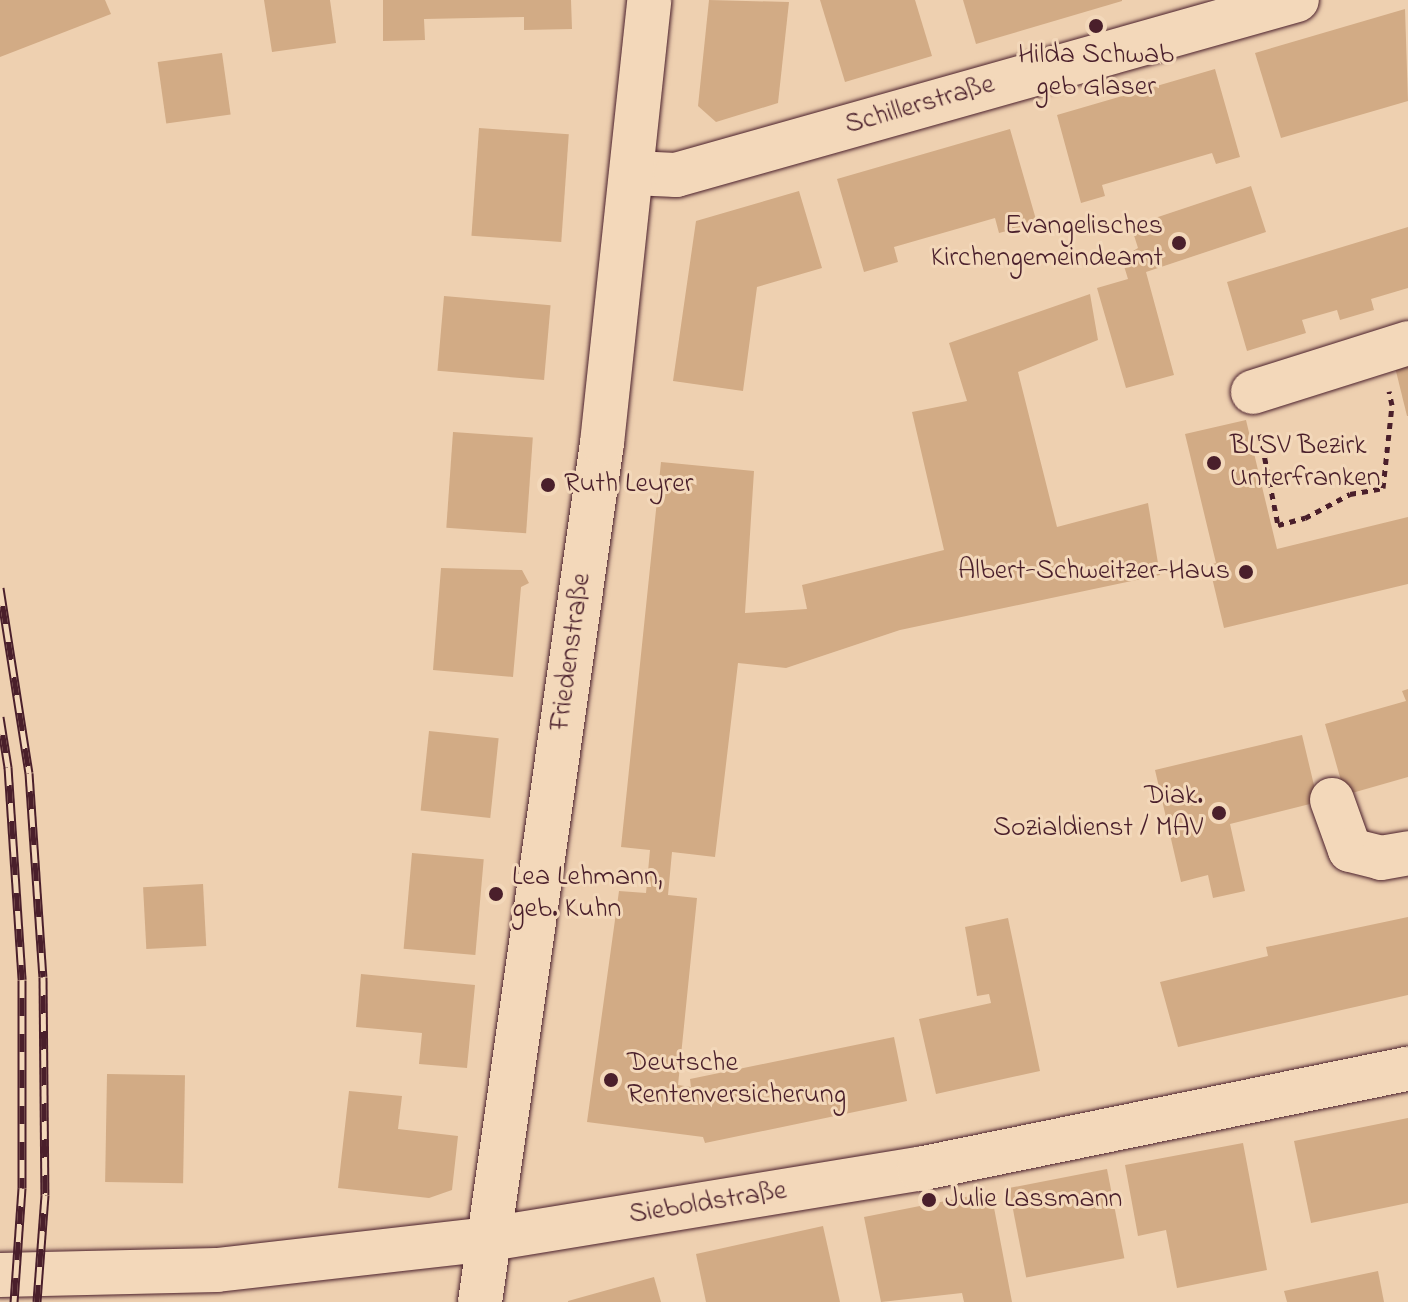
<!DOCTYPE html>
<meta charset="utf-8">
<style>
body{margin:0}
#map{position:relative;width:1408px;height:1302px;overflow:hidden;background:#eed0b0;font-family:"Indie Flower",sans-serif}
div>[style]{position:absolute}
[style*='--x']{left:calc(var(--x)*1px);top:calc(var(--y)*1px);width:calc(var(--w)*1px);rotate:calc(var(--a)*1deg)}
.building>*{inset:0;background:#d2ab85;transform-origin:0 0}
.path>*{height:5px;margin-top:-2.5px;transform-origin:0;background:repeating-linear-gradient(90deg,#4a1f2b 0 6px,transparent 0 12px)}
.roads{filter:drop-shadow(0 0 2px #4a1f2b) drop-shadow(0 0 2px #4a1f2b)}
.minor>*{height:44px;margin:-22px;padding:0 22px;transform-origin:22px;border-radius:22px;background:#f3d8ba}
.rail>*{height:9px;margin-top:-4.5px;transform-origin:0;background:repeating-linear-gradient(90deg,#f3d8ba 0 18px,#4a1f2b 0 36px);box-sizing:border-box;border-block:2px solid #4a1f2b}
.dots>*{width:22px;height:22px;translate:-50% -50%;box-sizing:border-box;border:4px solid #f3d8ba;border-radius:50%}
span{translate:-50% -50%;white-space:nowrap;text-align:center;line-height:1.15;-webkit-text-stroke:6px #f3d8ba;paint-order:stroke}
.poi-label{font-size:28px;color:#4a1f2b}
.right{translate:-100% -50%;text-align:right}
.left{translate:0 -50%;text-align:left}
.street-label{font-size:28px;color:#4a1f2b}
</style>
<div id="map">
<div class="building">
<div style="clip-path:polygon(0 0,105px 0,111px 14px,0 57px)"></div>
<div style="clip-path:polygon(264px 0,330px 0,336px 43px,272px 52px)"></div>
<div style="clip-path:polygon(383px 0,571px 0,572px 29px,524px 30px,524px 17px,424px 19px,425px 40px,383px 41px)"></div>
<div style="clip-path:polygon(709px 0,789px 2px,778px 103px,716px 122px,698px 106px)"></div>
<div style="clip-path:polygon(820px 0,915px 0,932px 56px,845px 82px)"></div>
<div style="clip-path:polygon(963px 0,1122px 0,1122px 1px,976px 44px)"></div>
<div style="clip-path:polygon(1405px 9px,1408px 101px,1281px 138px,1255px 53px)"></div>
<div style="left:222px;top:53px;width:62px;height:65px;rotate:82deg"></div>
<div style="clip-path:polygon(1215px 69px,1240px 157px,1216px 164px,1212px 153px,1102px 185px,1105px 196px,1081px 203px,1057px 115px)"></div>
<div style="left:479px;top:128px;width:90px;height:108px;rotate:4deg"></div>
<div style="clip-path:polygon(1010px 129px,1037px 223px,999px 233px,995px 218px,894px 247px,898px 262px,864px 272px,837px 179px)"></div>
<div style="clip-path:polygon(1251px 186px,1266px 232px,1146px 272px,1174px 375px,1126px 388px,1097px 288px,1128px 279px,1124px 266px,1128px 254px,1138px 248px,1131px 226px)"></div>
<div style="clip-path:polygon(799px 191px,822px 268px,757px 287px,743px 391px,673px 381px,696px 221px)"></div>
<div style="clip-path:polygon(1408px 227px,1408px 288px,1371px 299px,1374px 310px,1340px 320px,1337px 310px,1302px 320px,1306px 333px,1247px 351px,1227px 282px)"></div>
<div style="clip-path:polygon(1090px 294px,1098px 340px,1018px 372px,1057px 527px,1148px 503px,1160px 575px,900px 630px,786px 668px,738px 663px,715px 857px,672px 852px,668px 895px,697px 898px,678px 1085px,691px 1087px,690px 1079px,894px 1037px,907px 1101px,705px 1143px,703px 1137px,587px 1122px,619px 891px,646px 893px,650px 850px,621px 847px,661px 462px,754px 471px,745px 613px,807px 609px,802px 585px,944px 550px,912px 412px,967px 401px,949px 343px)"></div>
<div style="left:444px;top:296px;width:107px;height:75px;rotate:5deg"></div>
<div style="clip-path:polygon(1408px 360px,1408px 416px,1407px 416px,1394px 363px)"></div>
<div style="clip-path:polygon(1246px 420px,1277px 549px,1408px 517px,1408px 584px,1224px 628px,1209px 565px,1216px 563px,1185px 434px)"></div>
<div style="left:453px;top:432px;width:80px;height:96px;rotate:4deg"></div>
<div style="clip-path:polygon(441px 568px,522px 570px,529px 583px,521px 587px,513px 677px,433px 670px)"></div>
<div style="clip-path:polygon(1408px 689px,1408px 777px,1345px 795px,1325px 724px,1406px 701px,1402px 691px)"></div>
<div style="left:429px;top:731px;width:70px;height:80px;rotate:6deg"></div>
<div style="clip-path:polygon(1302px 735px,1318px 802px,1230px 824px,1245px 891px,1213px 898px,1208px 875px,1181px 882px,1155px 770px)"></div>
<div style="left:412px;top:853px;width:72px;height:96px;rotate:5deg"></div>
<div style="left:203px;top:884px;width:62px;height:60px;rotate:87deg"></div>
<div style="clip-path:polygon(1408px 917px,1408px 995px,1178px 1047px,1160px 982px,1268px 956px,1266px 947px)"></div>
<div style="clip-path:polygon(1008px 918px,1040px 1071px,936px 1094px,919px 1019px,991px 1003px,989px 994px,977px 996px,965px 927px)"></div>
<div style="clip-path:polygon(361px 974px,475px 985px,467px 1068px,419px 1064px,422px 1033px,356px 1027px)"></div>
<div style="left:107px;top:1074px;width:78px;height:108px;rotate:1deg"></div>
<div style="clip-path:polygon(349px 1091px,402px 1096px,398px 1129px,458px 1136px,452px 1190px,429px 1198px,338px 1188px)"></div>
<div style="clip-path:polygon(1408px 1118px,1408px 1203px,1311px 1223px,1294px 1141px)"></div>
<div style="clip-path:polygon(1243px 1143px,1267px 1270px,1177px 1288px,1166px 1230px,1138px 1236px,1125px 1165px)"></div>
<div style="left:1107px;top:1169px;width:91px;height:100px;rotate:79deg"></div>
<div style="clip-path:polygon(991px 1192px,1012px 1302px,964px 1302px,962px 1293px,881px 1302px,864px 1217px)"></div>
<div style="clip-path:polygon(823px 1226px,840px 1302px,706px 1302px,696px 1254px)"></div>
<div style="clip-path:polygon(1378px 1271px,1384px 1302px,1287px 1302px,1284px 1291px)"></div>
<div style="clip-path:polygon(654px 1277px,661px 1302px,568px 1302px,568px 1301px)"></div>
</div>
<div class="path">
<div style="--x:1260;--y:434;--w:93;--a:78.8"></div>
<div style="--x:1278;--y:525;--w:28;--a:-15"></div>
<div style="--x:1305;--y:518;--w:51;--a:-28.1"></div>
<div style="--x:1350;--y:494;--w:34;--a:-10"></div>
<div style="--x:1383;--y:488;--w:83;--a:-83.8"></div>
<div style="--x:1392;--y:405;--w:14;--a:-102"></div>
</div>
<div class="roads">
<div class="minor">
<div style="--x:633;--y:173;--w:43;--a:2.7"></div>
<div style="--x:676;--y:175;--w:645;--a:-15.74"></div>
<div style="--x:1253;--y:392;--w:163;--a:-17.5"></div>
<div style="--x:1332;--y:800;--w:53;--a:70.2"></div>
<div style="--x:1350;--y:850;--w:32;--a:14"></div>
<div style="--x:1381;--y:858;--w:27;--a:-10"></div>
<div style="--x:0;--y:1275;--w:217;--a:-1.3"></div>
<div style="--x:217;--y:1270;--w:275;--a:-6.5"></div>
<div style="--x:490;--y:1239;--w:435;--a:-9.3"></div>
<div style="--x:919;--y:1169;--w:499;--a:-11.6"></div>
<div style="--x:480;--y:1302;--w:868;--a:-81.92"></div>
<div style="--x:602;--y:443;--w:445;--a:-83.9"></div>
</div>
</div>
<div class="rail">
<div style="--x:0;--y:588;--w:187;--a:81.1"></div>
<div style="--x:29;--y:773;--w:204;--a:86.1"></div>
<div style="--x:43;--y:977;--w:218;--a:89.5"></div>
<div style="--x:45;--y:1195;--w:107;--a:94.3"></div>
<div style="--x:0;--y:717;--w:51;--a:80.9"></div>
<div style="--x:8;--y:767;--w:213;--a:86.2"></div>
<div style="--x:22;--y:980;--w:208;--a:90"></div>
<div style="--x:22;--y:1188;--w:114;--a:94"></div>
</div>
<div class="dots">
<div style="left:1096px;top:26px;background:#4a1f2b"></div>
<div style="left:1179px;top:243px;background:#4a1f2b"></div>
<div style="left:1214px;top:463px;background:#4a1f2b"></div>
<div style="left:548px;top:485px;background:#4a1f2b"></div>
<div style="left:1246px;top:572px;background:#4a1f2b"></div>
<div style="left:1219px;top:813px;background:#4a1f2b"></div>
<div style="left:496px;top:894px;background:#4a1f2b"></div>
<div style="left:611px;top:1080px;background:#4a1f2b"></div>
<div style="left:929px;top:1200px;background:#4a1f2b"></div>
</div>
<div class="poi-label">
<span style="left:1096px;top:72px">Hilda Schwab<br>geb Glaser</span>
<span class="right" style="left:1163px;top:243px">Evangelisches<br>Kirchengemeindeamt</span>
<span class="left" style="left:1230px;top:463px">BLSV Bezirk<br>Unterfranken</span>
<span class="left" style="left:564px;top:485px">Ruth Leyrer</span>
<span class="right" style="left:1230px;top:572px">Albert-Schweitzer-Haus</span>
<span class="right" style="left:1203px;top:813px">Diak.<br>Sozialdienst / MAV</span>
<span class="left" style="left:512px;top:894px">Lea Lehmann,<br>geb. Kuhn</span>
<span class="left" style="left:627px;top:1080px">Deutsche<br>Rentenversicherung</span>
<span class="left" style="left:945px;top:1200px">Julie Lassmann</span>
</div>
<div class="street-label">
<span style="left:920px;top:106px;rotate:-16deg">Schillerstraße</span>
<span style="left:572px;top:652px;rotate:-82deg">Friedenstraße</span>
<span style="left:708px;top:1204px;rotate:-9deg">Sieboldstraße</span>
</div>
</div>
